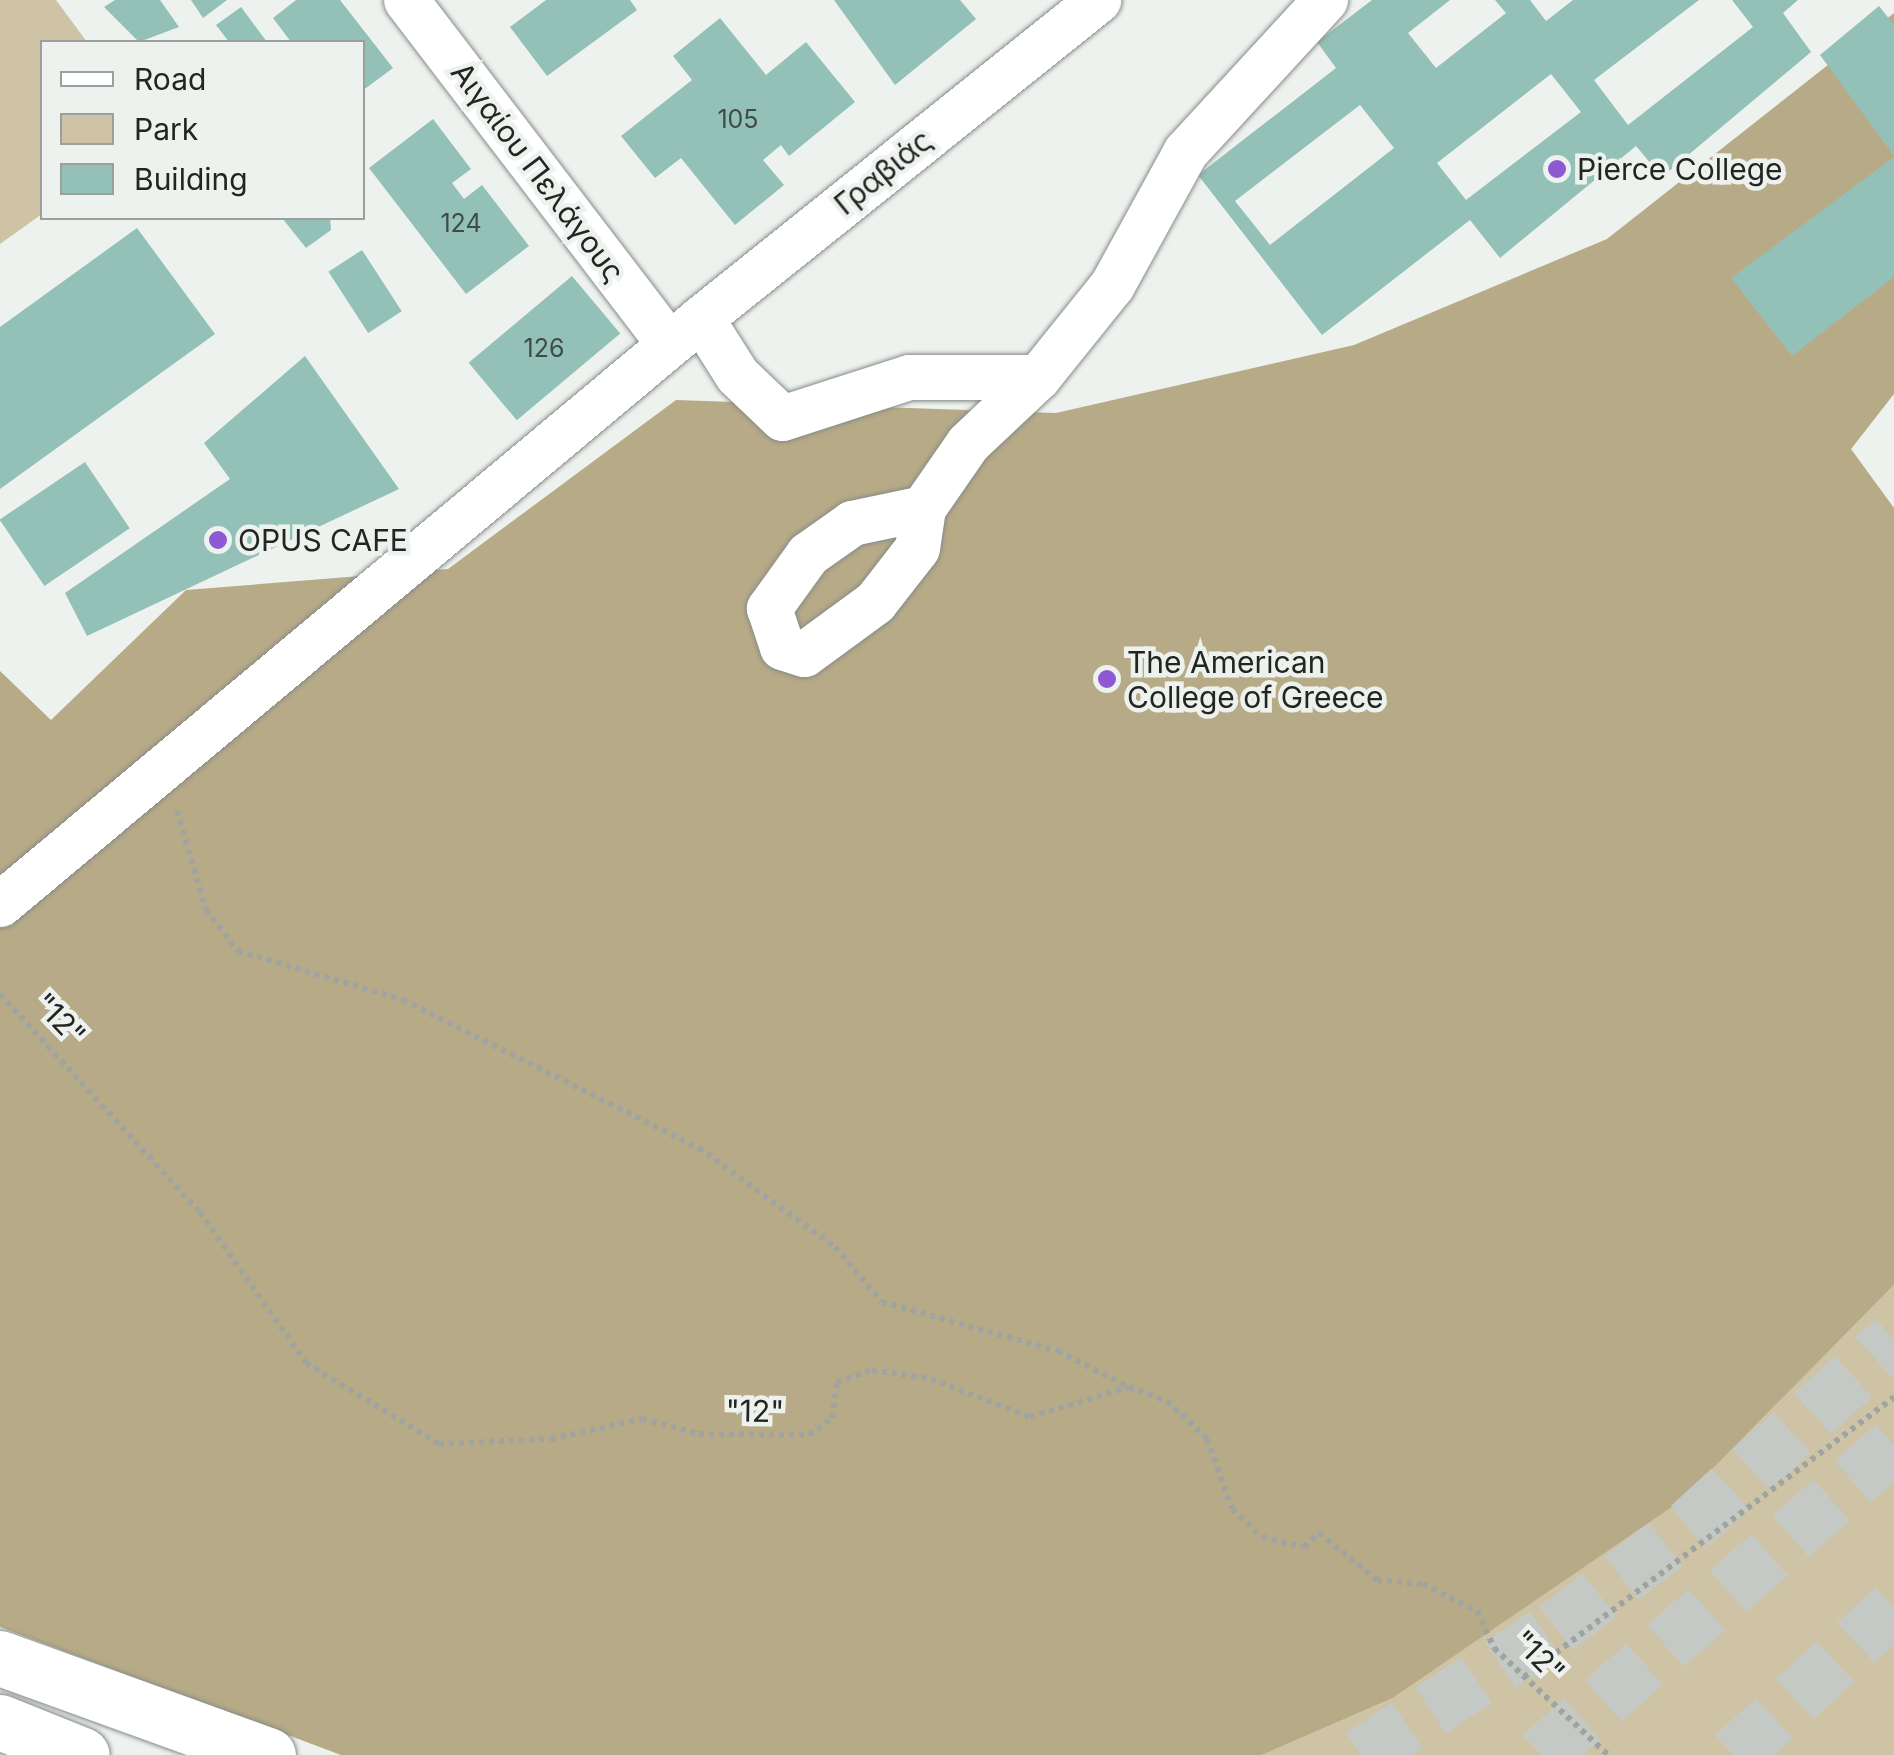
<!DOCTYPE html>
<meta charset="utf-8">
<style>
body{margin:0}
#map{position:relative;width:1894px;height:1755px;overflow:hidden;background:#edf2ee;font-family:Inter,sans-serif}
div>[style]{position:absolute}
[style*='--x']{left:calc(var(--x)*1px);top:calc(var(--y)*1px);width:calc(var(--w)*1px);rotate:calc(var(--a)*1deg)}
.green>*{inset:0;background:#cfc3a5}
.forest>*{inset:0;background:#b7aa87}
.building>*{inset:0;background:#93c1b7;transform-origin:0 0}
.highway-tunnel>*{height:55px;margin-top:-27.5px;transform-origin:0;background:repeating-linear-gradient(90deg,#c5c9c5 0 55px,transparent 0 83px)}
.path>*{height:6px;margin-top:-3px;transform-origin:0;background:repeating-linear-gradient(90deg,#a0a4a1 0 5px,transparent 0 10px)}
.roads{filter:drop-shadow(0 0 2px #878c88) drop-shadow(0 0 2px #878c88)}
.minor>*{height:45px;margin:-22.5px;padding:0 22.5px;transform-origin:22.5px;border-radius:22.5px;background:#fff}
.highway>*{height:55px;margin:-27.5px;padding:0 27.5px;transform-origin:27.5px;border-radius:27.5px;background:#fff}
.dots>*{width:28px;height:28px;translate:-50% -50%;box-sizing:border-box;border:5px solid #edf2ee;border-radius:50%}
span{translate:-50% -50%;white-space:nowrap;text-align:center;line-height:1.15;-webkit-text-stroke:9px #edf2ee;paint-order:stroke}
.number-label{font-size:25px;color:#3f4c48}
.number-label span{-webkit-text-stroke-width:0}
.poi-label{font-size:30px;color:#232523}
.left{translate:0 -50%;text-align:left}
.street-label{font-size:30px;color:#232523}
.legend{position:absolute;left:40px;top:40px;width:325px;height:180px;box-sizing:border-box;background:#edf2ee;border:2px solid #9ca09d;margin:0;padding:12px 18px;list-style:none;font-size:30px;color:#232523}
.legend li{display:flex;align-items:center;gap:20px;height:50px}
.legend b{width:50px;border:2px solid #9ca09d}
</style>
<div id="map">
<div class="green">
<div style="clip-path:polygon(0 0,56px 0,87px 42px,42px 42px,42px 214px,0 244px)"></div>
<div style="clip-path:polygon(1894px 1285px,1894px 1755px,1262px 1755px,1393px 1698px,1681px 1501px)"></div>
</div>
<div class="forest">
<div style="clip-path:polygon(1894px 13px,1894px 394px,1851px 449px,1894px 508px,1894px 1285px,1681px 1501px,1393px 1698px,1262px 1755px,341px 1755px,0 1627px,0 671px,51px 720px,186px 590px,448px 569px,676px 400px,1056px 413px,1354px 345px,1607px 239px)"></div>
</div>
<div class="building">
<div style="clip-path:polygon(115px 0,160px 0,179px 27px,139px 42px,104px 7px)"></div>
<div style="clip-path:polygon(191px 0,227px 0,203px 18px)"></div>
<div style="clip-path:polygon(296px 0,340px 0,393px 68px,362px 91px,362px 42px,291px 42px,273px 18px)"></div>
<div style="clip-path:polygon(546px 0,630px 0,637px 10px,547px 76px,510px 27px)"></div>
<div style="clip-path:polygon(834px 0,960px 0,976px 19px,895px 85px)"></div>
<div style="clip-path:polygon(evenodd,1372px 0,1450px 0,1408px 33px,1436px 68px,1506px 13px,1495px 0,1530px 0,1546px 21px,1573px 0,1699px 0,1594px 80px,1628px 125px,1753px 27px,1732px 0,1798px 0,1783px 13px,1811px 52px,1662px 177px,1636px 146px,1500px 258px,1470px 220px,1322px 335px,1198px 175px,1336px 68px,1317px 42px,1372px 0,1551px 74px,1581px 112px,1466px 200px,1437px 163px,1551px 74px,1372px 0,1360px 105px,1394px 148px,1270px 245px,1235px 201px,1360px 105px)"></div>
<div style="clip-path:polygon(1879px 6px,1894px 25px,1894px 156px,1820px 55px)"></div>
<div style="clip-path:polygon(241px 7px,267px 42px,229px 42px,216px 25px)"></div>
<div style="clip-path:polygon(720px 18px,766px 75px,806px 42px,855px 102px,789px 156px,781px 145px,763px 160px,784px 185px,735px 225px,681px 158px,655px 178px,621px 136px,692px 80px,673px 56px)"></div>
<div style="clip-path:polygon(433px 119px,471px 169px,452px 183px,464px 199px,482px 185px,529px 246px,466px 294px,369px 168px)"></div>
<div style="clip-path:polygon(1894px 157px,1894px 277px,1792px 356px,1731px 278px)"></div>
<div style="clip-path:polygon(282px 218px,330px 218px,331px 230px,306px 248px)"></div>
<div style="clip-path:polygon(137px 228px,215px 334px,0 489px,0 327px)"></div>
<div style="left:362px;top:250px;width:73px;height:40px;rotate:57deg"></div>
<div style="left:572px;top:276px;width:75px;height:135px;rotate:50deg"></div>
<div style="clip-path:polygon(305px 356px,399px 489px,87px 636px,65px 593px,230px 479px,204px 443px)"></div>
<div style="left:85px;top:462px;width:80px;height:103px;rotate:56deg"></div>
</div>
<div class="highway-tunnel">
<div style="--x:1361;--y:1755;--w:233;--a:-33.1"></div>
<div style="--x:1556;--y:1628;--w:169;--a:-37.5"></div>
<div style="--x:1690;--y:1525;--w:276;--a:-42.4"></div>
<div style="--x:1541;--y:1755;--w:470;--a:-41.3"></div>
<div style="--x:1734;--y:1755;--w:218;--a:-42.8"></div>
</div>
<div class="path">
<div style="--x:177;--y:811;--w:103;--a:73.7"></div>
<div style="--x:206;--y:910;--w:52;--a:52"></div>
<div style="--x:238;--y:951;--w:172;--a:16.5"></div>
<div style="--x:403;--y:1000;--w:331;--a:26.6"></div>
<div style="--x:699;--y:1148;--w:168;--a:36.1"></div>
<div style="--x:835;--y:1247;--w:72;--a:49.5"></div>
<div style="--x:882;--y:1302;--w:183;--a:15.6"></div>
<div style="--x:1058;--y:1351;--w:79;--a:27.2"></div>
<div style="--x:0;--y:994;--w:296;--a:47.5"></div>
<div style="--x:200;--y:1212;--w:184;--a:54.9"></div>
<div style="--x:306;--y:1363;--w:156;--a:31.3"></div>
<div style="--x:439;--y:1444;--w:112;--a:-2.6"></div>
<div style="--x:551;--y:1439;--w:93;--a:-12.4"></div>
<div style="--x:642;--y:1419;--w:59;--a:14.7"></div>
<div style="--x:699;--y:1434;--w:110;--a:0.5"></div>
<div style="--x:809;--y:1435;--w:29;--a:-36"></div>
<div style="--x:832;--y:1418;--w:36;--a:-82"></div>
<div style="--x:837;--y:1382;--w:37;--a:-19"></div>
<div style="--x:872;--y:1370;--w:60;--a:8.7"></div>
<div style="--x:931;--y:1379;--w:106;--a:21"></div>
<div style="--x:1030;--y:1417;--w:103;--a:-16.9"></div>
<div style="--x:1129;--y:1387;--w:40;--a:20.2"></div>
<div style="--x:1167;--y:1401;--w:55;--a:43.5"></div>
<div style="--x:1207;--y:1439;--w:74;--a:70.3"></div>
<div style="--x:1232;--y:1509;--w:41;--a:43"></div>
<div style="--x:1262;--y:1537;--w:43;--a:13.4"></div>
<div style="--x:1304;--y:1547;--w:21;--a:-43"></div>
<div style="--x:1319;--y:1533;--w:75;--a:39"></div>
<div style="--x:1377;--y:1580;--w:46;--a:5"></div>
<div style="--x:1423;--y:1584;--w:60;--a:26.6"></div>
<div style="--x:1477;--y:1611;--w:41;--a:65.3"></div>
<div style="--x:1494;--y:1648;--w:156;--a:43.2"></div>
<div style="--x:1524;--y:1677;--w:464;--a:-37.1"></div>
</div>
<div class="roads">
<div class="minor">
<div style="--x:406;--y:0;--w:433;--a:52.6"></div>
<div style="--x:701;--y:318;--w:67;--a:57.7"></div>
<div style="--x:737;--y:375;--w:62;--a:43.7"></div>
<div style="--x:782;--y:418;--w:133;--a:-17.9"></div>
<div style="--x:909;--y:377;--w:129;--a:0"></div>
<div style="--x:923;--y:508;--w:73;--a:168.1"></div>
<div style="--x:852;--y:523;--w:54;--a:144.8"></div>
<div style="--x:808;--y:554;--w:67;--a:125.8"></div>
<div style="--x:769;--y:608;--w:41;--a:71.6"></div>
<div style="--x:782;--y:647;--w:23;--a:18"></div>
<div style="--x:804;--y:654;--w:88;--a:-36.2"></div>
<div style="--x:875;--y:602;--w:68;--a:-52.1"></div>
<div style="--x:917;--y:548;--w:40;--a:-81.5"></div>
<div style="--x:923;--y:508;--w:79;--a:-55.3"></div>
<div style="--x:968;--y:443;--w:96;--a:-43.3"></div>
<div style="--x:1038;--y:377;--w:118;--a:-51.2"></div>
<div style="--x:1112;--y:285;--w:152;--a:-61.2"></div>
<div style="--x:1185;--y:152;--w:207;--a:-47.4"></div>
<div style="--x:0;--y:904;--w:914;--a:-39.89"></div>
<div style="--x:701;--y:318;--w:509;--a:-38.69"></div>
</div>
<div class="highway">
<div style="--x:0;--y:1658;--w:285;--a:19.9"></div>
<div style="--x:0;--y:1722;--w:88;--a:21.9"></div>
</div>
</div>
<div class="dots">
<div style="left:1557px;top:169px;background:#8e59d2"></div>
<div style="left:218px;top:540px;background:#8e59d2"></div>
<div style="left:1107px;top:679px;background:#8e59d2"></div>
</div>
<div class="number-label">
<span style="left:738px;top:119px">105</span>
<span style="left:461px;top:223px">124</span>
<span style="left:544px;top:348px">126</span>
</div>
<div class="poi-label">
<span class="left" style="left:1577px;top:169px">Pierce College</span>
<span class="left" style="left:238px;top:540px">OPUS CAFE</span>
<span class="left" style="left:1127px;top:679px">The American<br>College of Greece</span>
</div>
<div class="street-label">
<span style="left:538px;top:172px;rotate:53deg">Αιγαίου Πελάγους</span>
<span style="left:883px;top:172px;rotate:-39deg">Γραβιάς</span>
<span style="left:60px;top:1019px;rotate:46deg">"12"</span>
<span style="left:755px;top:1411px;rotate:1deg">"12"</span>
<span style="left:1539px;top:1656px;rotate:45deg">"12"</span>
</div>
<ul class="legend">
<li><b style="height:12px;background:#fff"></b>Road</li>
<li><b style="height:28px;background:#cfc3a5"></b>Park</li>
<li><b style="height:28px;background:#93c1b7"></b>Building</li>
</ul>
</div>
